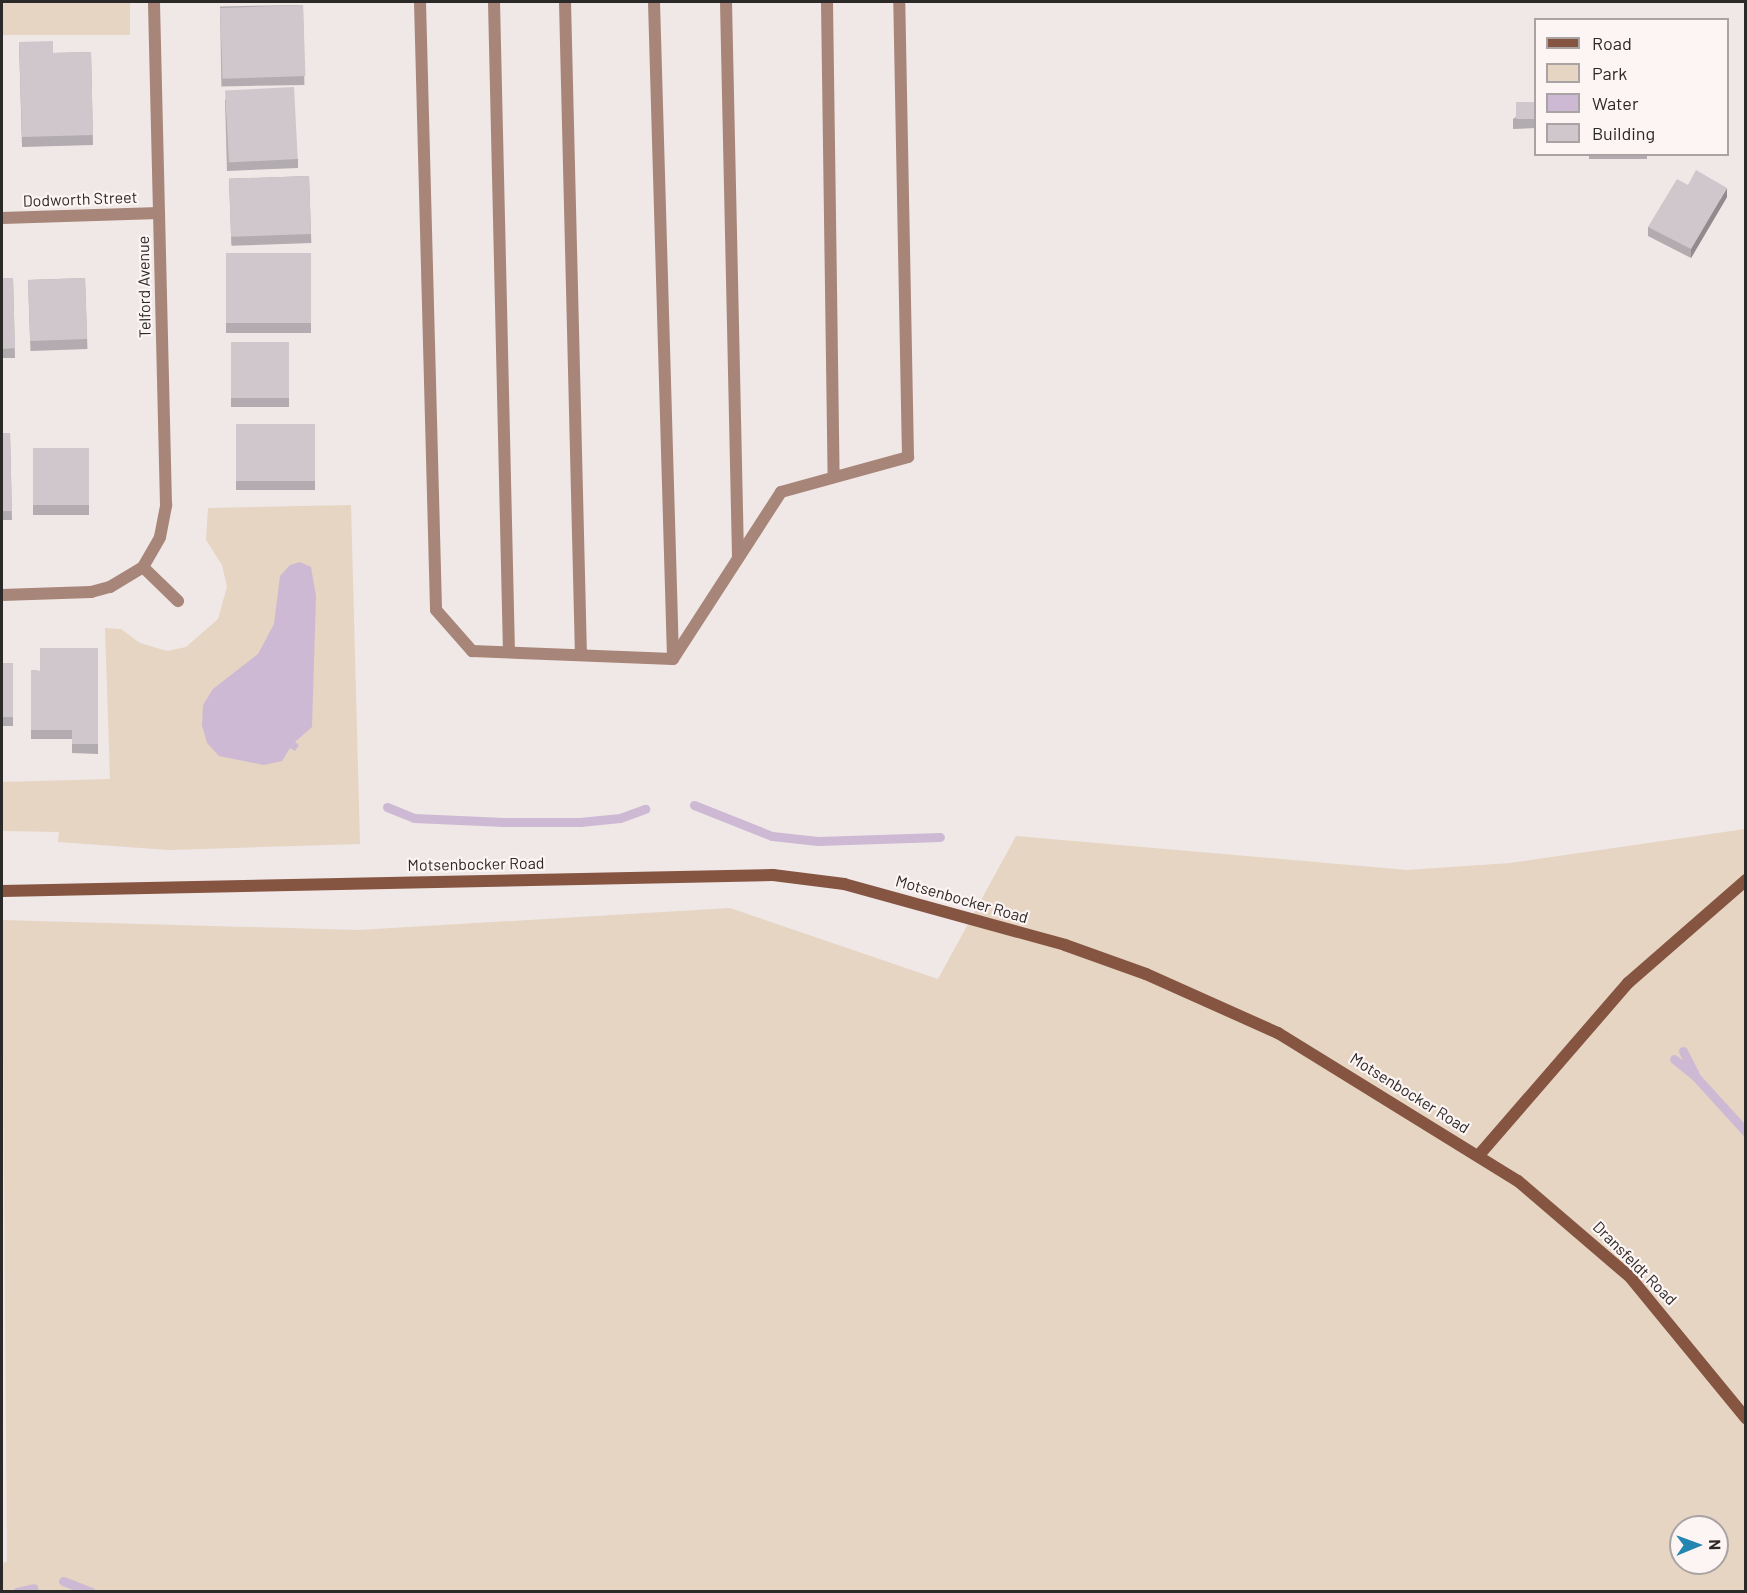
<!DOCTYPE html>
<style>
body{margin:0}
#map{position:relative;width:1747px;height:1593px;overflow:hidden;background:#f0e7e7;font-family:Barlow,sans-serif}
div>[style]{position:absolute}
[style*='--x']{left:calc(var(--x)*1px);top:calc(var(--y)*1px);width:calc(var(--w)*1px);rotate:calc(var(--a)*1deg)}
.green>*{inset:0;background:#e5d5c2;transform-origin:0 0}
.water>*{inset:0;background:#cdb9d3}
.stream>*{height:9px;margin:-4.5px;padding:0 4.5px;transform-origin:4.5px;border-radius:4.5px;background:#cdb9d3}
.lane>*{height:12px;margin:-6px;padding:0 6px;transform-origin:6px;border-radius:6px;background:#a78578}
.street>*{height:12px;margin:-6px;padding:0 6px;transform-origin:6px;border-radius:6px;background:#a78578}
.secondary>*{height:12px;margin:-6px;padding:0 6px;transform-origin:6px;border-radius:6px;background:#855542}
.wall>*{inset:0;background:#b2abaf;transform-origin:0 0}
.shaded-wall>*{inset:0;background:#918b8e}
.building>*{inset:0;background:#cfc7cb;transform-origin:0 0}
span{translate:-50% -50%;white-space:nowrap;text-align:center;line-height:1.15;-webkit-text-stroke:4.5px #fdf4f4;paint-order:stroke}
.street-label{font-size:16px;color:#2c2929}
.frame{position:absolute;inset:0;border:3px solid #2c2929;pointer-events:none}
.legend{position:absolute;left:1534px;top:18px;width:195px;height:138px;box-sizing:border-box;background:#fdf4f4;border:2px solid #a9a3a3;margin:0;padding:8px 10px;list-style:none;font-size:18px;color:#2c2929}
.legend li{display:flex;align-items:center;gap:12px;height:30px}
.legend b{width:30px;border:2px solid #a9a3a3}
.north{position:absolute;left:1669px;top:1515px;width:60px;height:60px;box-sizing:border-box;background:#fdf4f4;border:2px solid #a9a3a3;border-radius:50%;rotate:89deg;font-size:16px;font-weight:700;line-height:24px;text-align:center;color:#2c2929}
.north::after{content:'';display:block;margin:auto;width:21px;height:27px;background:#2385b0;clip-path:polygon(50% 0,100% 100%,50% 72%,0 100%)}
</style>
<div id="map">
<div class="green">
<div style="left:2px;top:2px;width:128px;height:33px"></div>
<div style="clip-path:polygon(351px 505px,360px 844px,169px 850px,58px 842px,59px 832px,2px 831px,2px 782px,110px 779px,105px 628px,121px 629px,140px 643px,167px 651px,186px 647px,218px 619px,227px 587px,222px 565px,206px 540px,208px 508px)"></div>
<div style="clip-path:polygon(evenodd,1745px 829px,1745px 1591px,2px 1592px,2px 1563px,7px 1562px,2px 920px,358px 930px,730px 908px,938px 979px,1016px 836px,1407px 870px,1510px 863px,1745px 829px,1681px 1527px,1717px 1527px,1717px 1563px,1681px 1563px,1681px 1527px)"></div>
</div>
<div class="water">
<div style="clip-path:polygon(300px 562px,311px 567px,316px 596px,312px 727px,295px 742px,299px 745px,295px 751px,290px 748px,282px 761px,264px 765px,219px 756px,207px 743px,202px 725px,203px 705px,213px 689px,258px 654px,274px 624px,280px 576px,290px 565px)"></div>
</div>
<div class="stream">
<div style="--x:694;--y:805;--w:84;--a:21.7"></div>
<div style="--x:772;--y:836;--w:46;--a:6.2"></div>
<div style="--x:818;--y:841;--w:122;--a:-1.9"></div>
<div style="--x:387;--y:807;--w:29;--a:22"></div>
<div style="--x:414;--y:818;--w:90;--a:2.5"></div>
<div style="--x:504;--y:822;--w:76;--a:0"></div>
<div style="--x:580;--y:822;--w:40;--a:-5.7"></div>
<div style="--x:620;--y:818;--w:27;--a:-20"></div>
<div style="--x:1683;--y:1051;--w:25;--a:63"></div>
<div style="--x:1674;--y:1059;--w:28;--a:39"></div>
<div style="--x:1696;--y:1077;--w:74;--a:47.7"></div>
<div style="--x:63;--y:1581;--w:30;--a:21"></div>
<div style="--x:17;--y:1592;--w:17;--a:-13"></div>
</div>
<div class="lane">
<div style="--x:420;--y:2;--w:608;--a:88.49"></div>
<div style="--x:436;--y:610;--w:55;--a:48.7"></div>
<div style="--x:472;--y:651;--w:201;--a:2.3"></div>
<div style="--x:494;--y:2;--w:650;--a:88.68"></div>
<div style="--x:565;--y:2;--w:653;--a:88.6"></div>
<div style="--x:654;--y:2;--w:657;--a:88.34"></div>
<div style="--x:726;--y:2;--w:556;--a:88.76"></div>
<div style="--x:827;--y:2;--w:474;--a:89.2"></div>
<div style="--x:673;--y:659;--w:199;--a:-57.1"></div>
<div style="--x:781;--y:492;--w:132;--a:-15.4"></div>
<div style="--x:908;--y:457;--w:455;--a:-91.1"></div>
</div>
<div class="street">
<div style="--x:2;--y:218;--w:157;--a:-1.8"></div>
<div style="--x:143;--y:567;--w:49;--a:44.2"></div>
<div style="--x:2;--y:595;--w:89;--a:-1.9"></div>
<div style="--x:91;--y:592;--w:20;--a:-15"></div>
<div style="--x:110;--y:587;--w:39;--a:-31"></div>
<div style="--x:143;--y:567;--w:34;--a:-60"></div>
<div style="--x:160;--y:537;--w:33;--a:-79"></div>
<div style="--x:166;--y:505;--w:503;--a:-91.37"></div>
</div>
<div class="secondary">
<div style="--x:2;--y:891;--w:771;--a:-1.19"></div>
<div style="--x:773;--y:875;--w:72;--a:7.2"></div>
<div style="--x:844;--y:884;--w:229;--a:15.4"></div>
<div style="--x:1065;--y:945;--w:86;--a:19.7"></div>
<div style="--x:1146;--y:974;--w:145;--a:24.1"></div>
<div style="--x:1278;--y:1033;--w:282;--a:31.7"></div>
<div style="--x:1518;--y:1181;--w:148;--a:40.6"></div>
<div style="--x:1630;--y:1277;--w:183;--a:50.6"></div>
<div style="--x:1479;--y:1155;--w:228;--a:-49.1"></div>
<div style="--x:1628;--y:983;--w:157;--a:-41.1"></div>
</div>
<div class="wall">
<div style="left:303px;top:5px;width:80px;height:83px;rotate:89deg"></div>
<div style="clip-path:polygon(19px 42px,53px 53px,91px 52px,93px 145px,22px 147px)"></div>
<div style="clip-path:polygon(225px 99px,298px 159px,298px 168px,227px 171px)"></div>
<div style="clip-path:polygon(1536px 102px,1536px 128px,1513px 129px,1513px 119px)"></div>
<div style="left:1589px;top:154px;width:58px;height:5px"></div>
<div style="left:309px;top:176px;width:67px;height:80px;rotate:88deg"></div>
<div style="clip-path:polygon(1727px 197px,1691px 258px,1648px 236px,1648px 227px)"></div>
<div style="left:226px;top:253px;width:85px;height:80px"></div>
<div style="clip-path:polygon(2px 278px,13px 278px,15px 358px,2px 358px)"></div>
<div style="left:85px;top:278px;width:71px;height:57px;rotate:88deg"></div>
<div style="left:289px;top:342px;width:65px;height:58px;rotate:90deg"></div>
<div style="left:236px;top:424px;width:79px;height:66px"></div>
<div style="clip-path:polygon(2px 433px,10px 433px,12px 520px,2px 520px)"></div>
<div style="left:33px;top:448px;width:56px;height:67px"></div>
<div style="clip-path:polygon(98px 648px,98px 754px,72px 753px,72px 739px,31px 739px,31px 670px,40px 671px)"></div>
<div style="left:2px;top:663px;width:11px;height:63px"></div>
</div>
<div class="shaded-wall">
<div style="clip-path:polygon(1727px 188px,1727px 197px,1691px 258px,1691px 249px)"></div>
</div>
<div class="building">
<div style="left:303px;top:5px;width:71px;height:83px;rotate:88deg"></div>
<div style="clip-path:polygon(53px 41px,53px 53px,91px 52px,93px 135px,22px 137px,19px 42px)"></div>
<div style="left:294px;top:87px;width:72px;height:69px;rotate:87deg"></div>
<div style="left:1516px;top:102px;width:20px;height:17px"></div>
<div style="clip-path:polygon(1696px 170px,1727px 188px,1691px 249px,1648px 227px,1677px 179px,1688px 185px)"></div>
<div style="left:309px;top:176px;width:58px;height:80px;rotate:88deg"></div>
<div style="left:226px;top:253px;width:85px;height:70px"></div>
<div style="clip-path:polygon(2px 278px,13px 278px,15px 348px,2px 349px)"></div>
<div style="left:85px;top:278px;width:61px;height:57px;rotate:88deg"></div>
<div style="left:289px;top:342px;width:56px;height:58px;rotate:90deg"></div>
<div style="left:236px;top:424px;width:79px;height:57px"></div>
<div style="clip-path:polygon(2px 433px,10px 433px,12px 511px,2px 511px)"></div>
<div style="left:33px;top:448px;width:56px;height:57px"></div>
<div style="clip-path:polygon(40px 648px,98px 648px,98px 744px,72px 744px,72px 730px,31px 730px,31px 670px,40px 671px)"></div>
<div style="left:2px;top:663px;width:11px;height:54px"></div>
</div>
<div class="street-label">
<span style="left:80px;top:199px;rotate:-2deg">Dodworth Street</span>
<span style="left:144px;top:287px;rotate:-91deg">Telford Avenue</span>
<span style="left:476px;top:864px;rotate:-1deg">Motsenbocker Road</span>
<span style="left:962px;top:899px;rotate:16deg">Motsenbocker Road</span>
<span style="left:1410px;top:1093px;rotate:32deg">Motsenbocker Road</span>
<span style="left:1635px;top:1263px;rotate:45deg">Dransfeldt Road</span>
</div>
<div class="frame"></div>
<ul class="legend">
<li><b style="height:8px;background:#855542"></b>Road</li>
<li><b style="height:16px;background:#e5d5c2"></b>Park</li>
<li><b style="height:16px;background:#cdb9d3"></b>Water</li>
<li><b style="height:16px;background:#cfc7cb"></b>Building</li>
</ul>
<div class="north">N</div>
</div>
